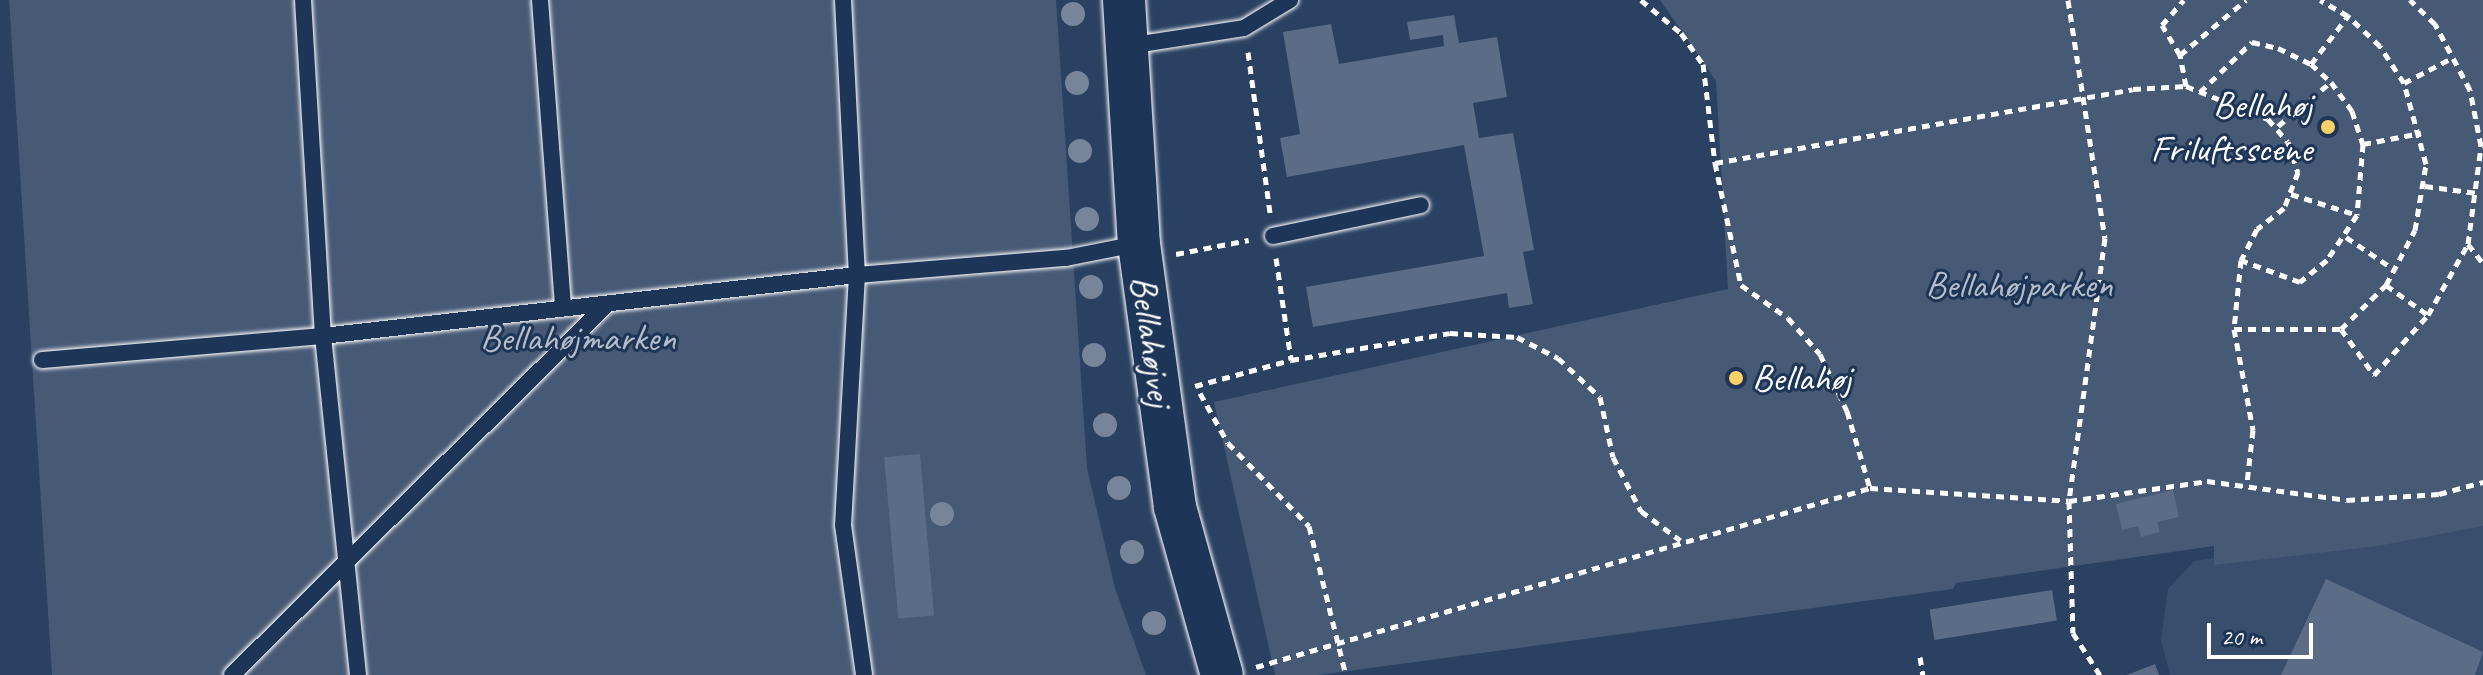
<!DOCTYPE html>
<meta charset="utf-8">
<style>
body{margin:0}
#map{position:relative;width:2483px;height:675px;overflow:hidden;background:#2a4161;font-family:Caveat,sans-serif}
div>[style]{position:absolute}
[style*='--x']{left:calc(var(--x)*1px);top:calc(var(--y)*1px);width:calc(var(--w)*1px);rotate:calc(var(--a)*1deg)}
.built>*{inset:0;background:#394e6c}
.green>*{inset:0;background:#465975}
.building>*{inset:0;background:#5b6c86;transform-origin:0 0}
.path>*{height:5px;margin-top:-2.5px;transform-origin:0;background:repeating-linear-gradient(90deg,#fff 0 8px,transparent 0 14px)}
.roads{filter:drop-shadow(0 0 2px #fff) drop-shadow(0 0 2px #fff)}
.lane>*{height:16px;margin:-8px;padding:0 8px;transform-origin:8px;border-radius:8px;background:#1d3557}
.secondary>*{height:42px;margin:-21px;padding:0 21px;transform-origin:21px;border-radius:21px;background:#1d3557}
.trees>*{width:24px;height:24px;margin:-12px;border-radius:50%;background:#76859a}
.dots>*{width:22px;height:22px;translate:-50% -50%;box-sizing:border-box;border:4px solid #1d3557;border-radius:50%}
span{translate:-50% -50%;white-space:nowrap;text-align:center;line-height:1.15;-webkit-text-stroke:6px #1d3557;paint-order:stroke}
.poi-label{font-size:38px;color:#fff}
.right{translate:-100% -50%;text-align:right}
.left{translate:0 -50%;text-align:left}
.park-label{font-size:38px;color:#b5bdc8}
.street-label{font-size:38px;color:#fff}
.scale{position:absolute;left:2207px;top:623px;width:106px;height:36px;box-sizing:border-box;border:4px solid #fff;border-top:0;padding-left:10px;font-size:24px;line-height:28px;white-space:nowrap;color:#fff;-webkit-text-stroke:6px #1d3557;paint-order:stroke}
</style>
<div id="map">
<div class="built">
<div style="clip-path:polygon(2483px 517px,2483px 675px,2170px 675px,2161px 640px,2168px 589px,2194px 561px)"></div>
</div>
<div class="green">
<div style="clip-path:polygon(9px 0,1056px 0,1087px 468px,1115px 588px,1146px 675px,52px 675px)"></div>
<div style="clip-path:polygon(1660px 0,2483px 0,2483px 526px,2378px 546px,2214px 565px,2214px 546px,1956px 583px,1953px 589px,1319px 675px,1275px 675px,1214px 402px,1728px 289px,1716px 81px)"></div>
</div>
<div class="building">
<div style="clip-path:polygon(1454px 15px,1459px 43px,1497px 37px,1507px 97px,1473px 103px,1479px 138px,1513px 133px,1534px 250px,1523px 252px,1533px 304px,1509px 308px,1507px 293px,1313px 327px,1306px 287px,1484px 256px,1464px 145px,1287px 177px,1280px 138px,1300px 134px,1283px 32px,1331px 24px,1339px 64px,1444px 46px,1443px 35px,1410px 40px,1407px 22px)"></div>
<div style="left:920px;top:454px;width:162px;height:36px;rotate:85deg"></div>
<div style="clip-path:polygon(2173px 490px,2179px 517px,2157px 522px,2160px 532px,2141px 537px,2138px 526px,2122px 530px,2116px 504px)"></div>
<div style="clip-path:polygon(2326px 579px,2483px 652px,2475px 675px,2281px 675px)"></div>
<div style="left:2052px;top:590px;width:31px;height:124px;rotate:81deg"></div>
<div style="clip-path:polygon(2155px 664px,2159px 675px,2127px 675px)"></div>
</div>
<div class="path">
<div style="--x:1641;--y:0;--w:52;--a:39.5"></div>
<div style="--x:1681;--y:33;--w:38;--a:55"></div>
<div style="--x:1703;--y:64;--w:100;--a:83.1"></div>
<div style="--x:1715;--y:163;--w:125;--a:78"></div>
<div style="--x:1741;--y:285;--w:57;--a:35.1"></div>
<div style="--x:1788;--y:318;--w:48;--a:48.4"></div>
<div style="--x:1820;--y:354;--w:63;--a:64.7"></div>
<div style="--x:1847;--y:411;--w:80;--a:73.4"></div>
<div style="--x:2068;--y:0;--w:241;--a:81.2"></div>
<div style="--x:2105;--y:238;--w:265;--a:97.8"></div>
<div style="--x:2069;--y:501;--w:132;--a:88.3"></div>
<div style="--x:2073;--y:633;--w:50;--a:57.3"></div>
<div style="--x:1248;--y:52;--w:162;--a:82.2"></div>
<div style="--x:2180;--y:55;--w:35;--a:-121"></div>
<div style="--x:2162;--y:25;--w:33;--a:-49"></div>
<div style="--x:2311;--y:64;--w:61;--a:-52.4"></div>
<div style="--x:2404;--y:83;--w:56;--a:-27.5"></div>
<div style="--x:2186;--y:86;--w:32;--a:-101"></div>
<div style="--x:2180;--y:55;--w:86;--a:-39.8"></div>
<div style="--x:2200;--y:92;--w:72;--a:-43.9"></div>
<div style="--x:2252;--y:42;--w:27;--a:13"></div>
<div style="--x:2278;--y:48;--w:37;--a:26"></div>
<div style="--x:2311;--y:64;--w:27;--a:42"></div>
<div style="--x:2331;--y:82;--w:36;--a:54"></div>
<div style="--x:2352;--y:111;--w:35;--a:72"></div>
<div style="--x:2363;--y:144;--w:71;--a:94.8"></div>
<div style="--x:2357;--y:215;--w:54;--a:123.7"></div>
<div style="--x:2327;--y:260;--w:35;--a:141"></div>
<div style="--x:2300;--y:282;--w:63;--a:-159.6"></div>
<div style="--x:2278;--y:126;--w:69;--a:-39.7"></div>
<div style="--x:2363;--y:144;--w:59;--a:-10.7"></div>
<div style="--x:1715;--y:163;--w:424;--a:-10"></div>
<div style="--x:2133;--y:89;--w:53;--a:-3.2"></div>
<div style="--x:2186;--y:86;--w:88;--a:21.9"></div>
<div style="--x:2268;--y:119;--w:30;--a:49"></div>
<div style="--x:2288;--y:142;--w:32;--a:72"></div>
<div style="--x:2298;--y:172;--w:39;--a:111"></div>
<div style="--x:2284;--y:208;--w:34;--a:142"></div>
<div style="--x:2257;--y:229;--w:35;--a:117"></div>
<div style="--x:2241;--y:260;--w:69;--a:95.8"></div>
<div style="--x:2234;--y:329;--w:103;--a:79.3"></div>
<div style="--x:2253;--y:430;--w:53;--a:96.5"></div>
<div style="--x:2425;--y:186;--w:52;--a:7.7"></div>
<div style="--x:2291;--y:194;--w:69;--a:17.7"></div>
<div style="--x:2346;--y:237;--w:59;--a:34"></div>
<div style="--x:2468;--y:244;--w:24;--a:52"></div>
<div style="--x:1176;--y:254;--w:74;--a:-10.9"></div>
<div style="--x:1276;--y:258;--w:103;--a:81.6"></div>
<div style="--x:2386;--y:285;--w:52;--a:35.5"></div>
<div style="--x:2234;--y:329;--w:107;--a:0"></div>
<div style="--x:2341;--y:329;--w:63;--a:-44.4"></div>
<div style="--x:2386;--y:285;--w:62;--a:-62.2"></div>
<div style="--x:2415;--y:230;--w:67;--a:-80.5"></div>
<div style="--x:2426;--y:164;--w:84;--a:-105.2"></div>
<div style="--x:2404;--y:83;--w:44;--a:-123"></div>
<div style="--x:2380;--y:46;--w:44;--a:-136.8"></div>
<div style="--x:2348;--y:16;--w:32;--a:-150"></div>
<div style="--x:2341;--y:329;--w:57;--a:54.3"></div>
<div style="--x:2374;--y:375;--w:81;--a:-48"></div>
<div style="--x:2428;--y:315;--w:81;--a:-60.6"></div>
<div style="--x:2468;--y:244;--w:99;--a:-82.4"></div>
<div style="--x:2481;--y:146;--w:57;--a:-101.1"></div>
<div style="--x:2470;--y:90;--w:75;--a:-117.9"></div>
<div style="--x:2435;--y:24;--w:35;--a:-136"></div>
<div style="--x:1195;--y:386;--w:99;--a:-15.2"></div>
<div style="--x:1291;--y:360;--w:161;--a:-9.6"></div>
<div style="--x:1450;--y:333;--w:67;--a:3.4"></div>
<div style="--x:1517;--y:337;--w:46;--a:27.1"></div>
<div style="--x:1558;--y:358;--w:57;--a:42.9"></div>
<div style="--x:1600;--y:397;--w:61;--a:77.8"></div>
<div style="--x:1613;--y:457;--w:61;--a:62.6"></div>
<div style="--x:1641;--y:511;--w:49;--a:36.6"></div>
<div style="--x:1200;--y:393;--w:57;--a:60.8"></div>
<div style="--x:1228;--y:443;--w:116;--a:45.7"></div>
<div style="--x:1309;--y:526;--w:154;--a:76.1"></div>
<div style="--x:1920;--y:657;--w:18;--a:81"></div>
<div style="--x:1256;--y:667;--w:640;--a:-16.25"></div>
<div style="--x:1870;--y:488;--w:199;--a:3.7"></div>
<div style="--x:2069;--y:501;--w:139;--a:-8.2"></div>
<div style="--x:2207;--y:481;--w:141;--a:7.7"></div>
<div style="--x:2347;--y:500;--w:92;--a:-3.7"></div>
<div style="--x:2439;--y:494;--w:46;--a:-15.3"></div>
</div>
<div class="roads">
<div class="lane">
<div style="--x:303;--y:0;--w:337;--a:86.6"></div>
<div style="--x:323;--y:336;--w:341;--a:84.1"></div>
<div style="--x:540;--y:0;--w:309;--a:85.7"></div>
<div style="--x:843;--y:0;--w:275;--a:87.1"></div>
<div style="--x:857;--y:275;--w:250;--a:93.2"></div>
<div style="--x:843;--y:525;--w:151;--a:82"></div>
<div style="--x:1128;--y:46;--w:117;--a:-8.8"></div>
<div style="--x:1244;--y:28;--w:54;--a:-31.3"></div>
<div style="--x:1273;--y:236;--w:151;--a:-11.8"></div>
<div style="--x:42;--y:360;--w:282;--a:-4.9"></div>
<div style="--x:323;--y:336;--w:537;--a:-6.52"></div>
<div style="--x:857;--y:275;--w:210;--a:-4.7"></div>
<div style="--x:1066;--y:258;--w:72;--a:-11.2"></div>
<div style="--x:232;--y:675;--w:526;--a:-44.69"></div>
</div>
<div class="secondary">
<div style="--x:1124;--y:0;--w:244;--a:86.5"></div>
<div style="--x:1139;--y:244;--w:265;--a:82.2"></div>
<div style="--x:1175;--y:507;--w:174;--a:74.4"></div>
</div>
</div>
<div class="trees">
<div style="left:1073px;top:14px"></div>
<div style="left:1077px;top:83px"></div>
<div style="left:1080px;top:151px"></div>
<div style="left:1087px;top:219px"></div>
<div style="left:1091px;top:287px"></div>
<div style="left:1094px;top:355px"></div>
<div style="left:1105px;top:425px"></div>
<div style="left:1119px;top:488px"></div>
<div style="left:942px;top:514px"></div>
<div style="left:1132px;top:552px"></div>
<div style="left:1154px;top:623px"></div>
</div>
<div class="dots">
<div style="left:2328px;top:127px;background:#ffd166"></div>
<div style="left:1736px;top:378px;background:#ffd166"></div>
</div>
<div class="poi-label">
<span class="right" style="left:2312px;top:127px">Bellahøj<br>Friluftsscene</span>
<span class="left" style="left:1752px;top:378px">Bellahøj</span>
</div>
<div class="park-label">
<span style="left:2019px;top:285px">Bellahøjparken</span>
<span style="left:578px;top:338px">Bellahøjmarken</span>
</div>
<div class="street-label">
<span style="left:1152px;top:341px;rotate:82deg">Bellahøjvej</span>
</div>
<div class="scale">20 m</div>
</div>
